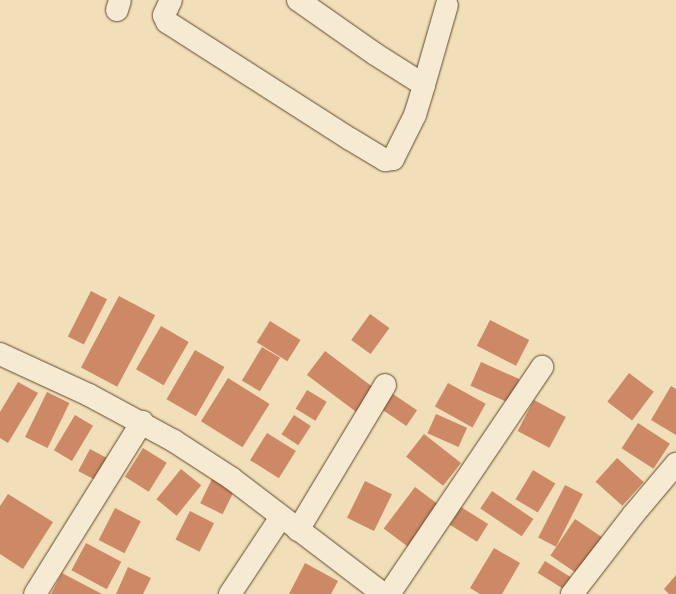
<!DOCTYPE html>
<style>
body{margin:0}
#map{position:relative;width:676px;height:594px;overflow:hidden;background:#f1dfb9;font-family:"EB Garamond",serif}
div>[style]{position:absolute}
[style*='--x']{left:calc(var(--x)*1px);top:calc(var(--y)*1px);width:calc(var(--w)*1px);rotate:calc(var(--a)*1deg)}
.building>*{inset:0;background:#cd8865;transform-origin:0 0}
.roads{filter:drop-shadow(0 0 1px #60492e) drop-shadow(0 0 1px #60492e)}
.minor>*{height:22px;margin:-11px;padding:0 11px;transform-origin:11px;border-radius:11px;background:#f6ead2}
span{translate:-50% -50%;white-space:nowrap;text-align:center;line-height:1.15;-webkit-text-stroke:3px #f6ead2;paint-order:stroke}
</style>
<div id="map">
<div class="building">
<div style="left:91px;top:291px;width:18px;height:51px;rotate:27deg"></div>
<div style="left:119px;top:296px;width:41px;height:81px;rotate:28deg"></div>
<div style="left:370px;top:314px;width:24px;height:32px;rotate:36deg"></div>
<div style="left:490px;top:320px;width:44px;height:29px;rotate:27deg"></div>
<div style="left:270px;top:321px;width:36px;height:25px;rotate:32deg"></div>
<div style="left:161px;top:326px;width:32px;height:50px;rotate:30deg"></div>
<div style="left:262px;top:347px;width:21px;height:39px;rotate:31deg"></div>
<div style="left:195px;top:350px;width:34px;height:57px;rotate:30deg"></div>
<div style="left:325px;top:351px;width:63px;height:30px;rotate:37deg"></div>
<div style="left:481px;top:362px;width:42px;height:26px;rotate:24deg"></div>
<div style="left:629px;top:373px;width:31px;height:36px;rotate:37deg"></div>
<div style="left:228px;top:378px;width:49px;height:51px;rotate:32deg"></div>
<div style="clip-path:polygon(18px 382px,38px 393px,8px 443px,0 438px,0 412px)"></div>
<div style="left:448px;top:383px;width:43px;height:27px;rotate:29deg"></div>
<div style="clip-path:polygon(671px 386px,676px 389px,676px 435px,651px 420px)"></div>
<div style="left:307px;top:390px;width:23px;height:22px;rotate:31deg"></div>
<div style="left:47px;top:392px;width:25px;height:50px;rotate:26deg"></div>
<div style="left:393px;top:394px;width:29px;height:19px;rotate:34deg"></div>
<div style="left:534px;top:400px;width:36px;height:35px;rotate:28deg"></div>
<div style="left:436px;top:414px;width:34px;height:21px;rotate:24deg"></div>
<div style="left:75px;top:415px;width:21px;height:41px;rotate:31deg"></div>
<div style="left:294px;top:415px;width:20px;height:23px;rotate:33deg"></div>
<div style="left:638px;top:423px;width:38px;height:30px;rotate:33deg"></div>
<div style="left:267px;top:433px;width:34px;height:32px;rotate:32deg"></div>
<div style="left:424px;top:434px;width:47px;height:29px;rotate:38deg"></div>
<div style="left:143px;top:448px;width:28px;height:34px;rotate:32deg"></div>
<div style="left:90px;top:449px;width:24px;height:25px;rotate:28deg"></div>
<div style="left:617px;top:458px;width:36px;height:32px;rotate:42deg"></div>
<div style="left:181px;top:469px;width:26px;height:39px;rotate:39deg"></div>
<div style="left:533px;top:470px;width:26px;height:34px;rotate:31deg"></div>
<div style="left:212px;top:479px;width:25px;height:27px;rotate:26deg"></div>
<div style="left:365px;top:481px;width:30px;height:41px;rotate:26deg"></div>
<div style="left:565px;top:485px;width:20px;height:59px;rotate:27deg"></div>
<div style="left:415px;top:487px;width:30px;height:52px;rotate:37deg"></div>
<div style="left:492px;top:491px;width:50px;height:21px;rotate:34deg"></div>
<div style="clip-path:polygon(8px 494px,53px 522px,23px 569px,0 554px,0 506px)"></div>
<div style="left:461px;top:507px;width:32px;height:21px;rotate:32deg"></div>
<div style="left:115px;top:508px;width:29px;height:36px;rotate:27deg"></div>
<div style="left:190px;top:511px;width:27px;height:32px;rotate:27deg"></div>
<div style="left:575px;top:519px;width:37px;height:44px;rotate:34deg"></div>
<div style="left:86px;top:543px;width:40px;height:31px;rotate:28deg"></div>
<div style="clip-path:polygon(494px 548px,520px 563px,502px 594px,480px 594px,470px 588px)"></div>
<div style="left:545px;top:561px;width:39px;height:14px;rotate:32deg"></div>
<div style="clip-path:polygon(305px 563px,338px 581px,331px 594px,289px 594px)"></div>
<div style="clip-path:polygon(128px 567px,151px 578px,143px 594px,116px 594px)"></div>
<div style="clip-path:polygon(62px 573px,102px 594px,51px 594px)"></div>
<div style="clip-path:polygon(676px 575px,676px 594px,669px 594px,664px 589px)"></div>
</div>
<div class="roads">
<div class="minor">
<div style="--x:171;--y:0;--w:17;--a:115"></div>
<div style="--x:164;--y:15;--w:8;--a:67"></div>
<div style="--x:167;--y:22;--w:217;--a:32.6"></div>
<div style="--x:350;--y:139;--w:41;--a:31"></div>
<div style="--x:385;--y:160;--w:8;--a:-7"></div>
<div style="--x:393;--y:159;--w:49;--a:-63.4"></div>
<div style="--x:415;--y:115;--w:31;--a:-73"></div>
<div style="--x:424;--y:85;--w:58;--a:-147.7"></div>
<div style="--x:375;--y:54;--w:94;--a:-145"></div>
<div style="--x:117;--y:10;--w:10;--a:-73"></div>
<div style="--x:424;--y:85;--w:83;--a:-74"></div>
<div style="--x:0;--y:354;--w:98;--a:24.7"></div>
<div style="--x:89;--y:395;--w:97;--a:28.4"></div>
<div style="--x:174;--y:441;--w:68;--a:33"></div>
<div style="--x:231;--y:478;--w:191;--a:37.3"></div>
<div style="--x:298;--y:530;--w:169;--a:-59"></div>
<div style="--x:35;--y:594;--w:203;--a:-58.1"></div>
<div style="--x:230;--y:594;--w:92;--a:-56.5"></div>
<div style="--x:389;--y:594;--w:274;--a:-56"></div>
<div style="--x:572;--y:594;--w:100;--a:-52.3"></div>
<div style="--x:633;--y:515;--w:67;--a:-49.9"></div>
</div>
</div>
</div>
